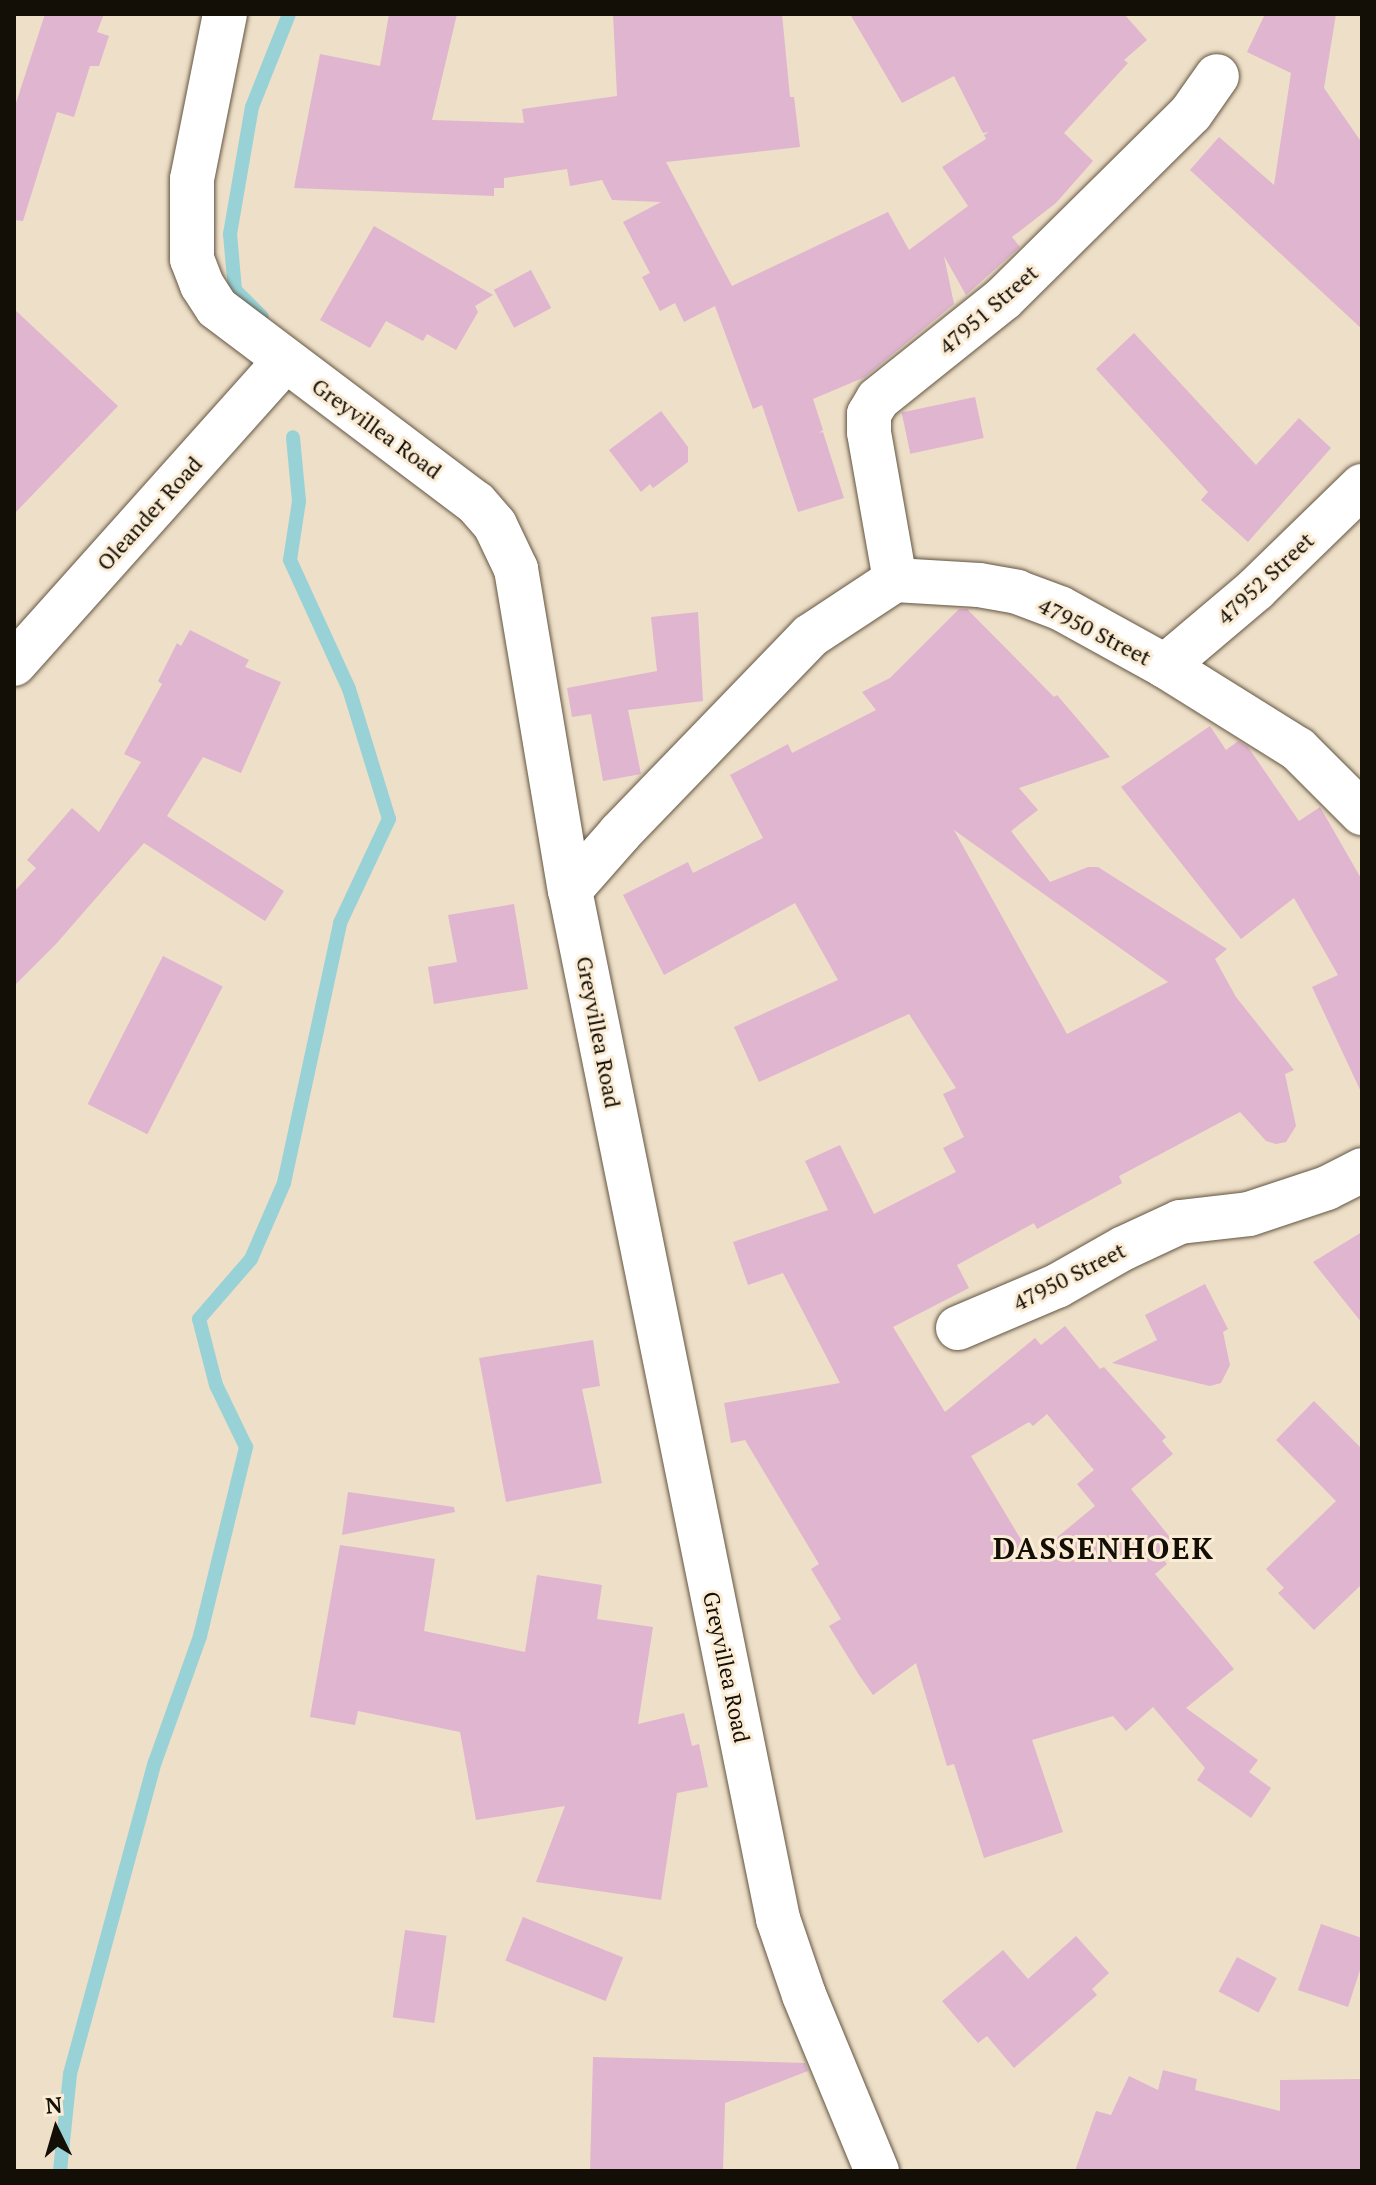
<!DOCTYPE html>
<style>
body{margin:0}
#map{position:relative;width:1376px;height:2185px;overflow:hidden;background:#eedfc8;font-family:"PT Serif",serif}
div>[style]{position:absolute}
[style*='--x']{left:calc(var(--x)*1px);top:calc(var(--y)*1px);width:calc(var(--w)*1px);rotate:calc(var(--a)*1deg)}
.stream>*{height:14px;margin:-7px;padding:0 7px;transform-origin:7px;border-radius:7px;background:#98d2d7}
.building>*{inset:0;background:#e0b5cf;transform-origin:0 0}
.roads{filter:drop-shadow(0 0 2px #635642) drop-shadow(0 0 2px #635642)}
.street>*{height:44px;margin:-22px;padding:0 22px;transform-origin:22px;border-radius:22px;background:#fff}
span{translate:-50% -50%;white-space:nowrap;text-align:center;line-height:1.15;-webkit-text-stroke:6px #fbecd5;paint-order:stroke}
.street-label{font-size:22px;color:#130e06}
.district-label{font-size:30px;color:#130e06;font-weight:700;letter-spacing:2px}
.frame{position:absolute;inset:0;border:16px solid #130e06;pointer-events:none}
.north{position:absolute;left:16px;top:2089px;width:80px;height:80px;-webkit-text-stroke:6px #fbecd5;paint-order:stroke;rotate:355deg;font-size:22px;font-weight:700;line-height:32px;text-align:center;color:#130e06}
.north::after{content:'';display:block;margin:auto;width:28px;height:36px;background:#130e06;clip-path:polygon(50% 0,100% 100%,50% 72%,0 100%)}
</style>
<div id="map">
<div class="stream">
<div style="--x:262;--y:317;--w:38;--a:-135"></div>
<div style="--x:235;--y:290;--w:56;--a:-95.1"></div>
<div style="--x:230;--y:234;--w:129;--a:-80.2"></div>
<div style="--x:252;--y:107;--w:100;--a:-68.3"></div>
<div style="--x:60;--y:2171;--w:98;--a:-84.1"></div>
<div style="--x:70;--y:2074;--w:323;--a:-74.8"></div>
<div style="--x:155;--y:1762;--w:134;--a:-70.3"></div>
<div style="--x:200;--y:1636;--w:195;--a:-76.3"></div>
<div style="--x:246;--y:1447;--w:69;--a:-115.8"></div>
<div style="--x:216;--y:1385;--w:68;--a:-104.4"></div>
<div style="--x:199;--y:1319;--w:79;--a:-49.1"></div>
<div style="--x:251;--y:1259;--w:83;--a:-66.5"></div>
<div style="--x:284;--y:1183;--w:266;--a:-77.8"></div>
<div style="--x:340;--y:923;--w:115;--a:-64.8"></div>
<div style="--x:389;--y:819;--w:136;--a:-107.1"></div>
<div style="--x:349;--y:689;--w:142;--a:-114.6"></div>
<div style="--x:290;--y:560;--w:60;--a:-81.3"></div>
<div style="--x:299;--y:501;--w:64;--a:-95.4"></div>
</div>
<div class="building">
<div style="clip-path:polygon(45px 14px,104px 14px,97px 32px,109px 36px,99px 66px,90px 66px,74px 117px,57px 112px,23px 221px,14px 220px,14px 109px)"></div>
<div style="clip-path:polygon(389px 14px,457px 14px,432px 120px,524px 123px,522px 109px,617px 96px,613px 14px,782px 14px,790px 97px,794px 97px,800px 147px,666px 162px,732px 286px,888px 212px,909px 250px,968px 206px,942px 167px,986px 139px,984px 135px,989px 132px,983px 133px,954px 76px,902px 103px,850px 14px,1124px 14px,1147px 40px,1124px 60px,1128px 63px,1064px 133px,1093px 161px,1056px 203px,1012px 237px,1020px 247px,966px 295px,944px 256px,954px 304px,865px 377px,813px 399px,823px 430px,819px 433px,823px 432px,844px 498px,798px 512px,762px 405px,753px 409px,715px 306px,684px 322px,675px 303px,660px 311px,642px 277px,650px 273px,623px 222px,661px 202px,612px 200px,602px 180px,570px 186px,567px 169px,504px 178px,504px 188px,494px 188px,494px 196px,294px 188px,320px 54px,380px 66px)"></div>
<div style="clip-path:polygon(1265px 14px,1336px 14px,1324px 88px,1362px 143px,1362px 329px,1190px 170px,1219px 137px,1274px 185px,1291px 73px,1247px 52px)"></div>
<div style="clip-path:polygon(374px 226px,493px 295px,475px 306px,478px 312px,456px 350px,427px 334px,423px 341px,386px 321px,370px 348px,320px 320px)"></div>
<div style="left:531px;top:270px;width:43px;height:42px;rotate:62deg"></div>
<div style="clip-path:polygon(14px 309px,118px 406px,14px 514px)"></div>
<div style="clip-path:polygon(1134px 333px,1256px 465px,1299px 418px,1331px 448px,1248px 542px,1201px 500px,1208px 492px,1096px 369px)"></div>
<div style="left:975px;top:397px;width:42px;height:75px;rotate:78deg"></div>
<div style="clip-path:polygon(661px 411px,688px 447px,688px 462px,653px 488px,650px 484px,641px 492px,609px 450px)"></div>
<div style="clip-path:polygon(evenodd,959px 609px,967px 609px,1054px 697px,1057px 695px,1110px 757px,1019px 788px,1038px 810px,1011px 831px,1050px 882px,1088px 867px,1098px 867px,1227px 949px,1215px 959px,1236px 997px,1294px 1070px,1285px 1074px,1296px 1126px,1286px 1142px,1276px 1144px,1266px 1141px,1240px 1112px,1119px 1176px,1122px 1183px,1037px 1229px,1034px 1223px,957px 1265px,969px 1288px,893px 1327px,945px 1412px,1035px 1338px,1041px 1345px,1065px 1326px,1100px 1369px,1104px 1367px,1166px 1437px,1162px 1441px,1173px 1454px,1131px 1489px,1173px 1541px,1158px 1553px,1167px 1564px,1155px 1574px,1234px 1669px,1186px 1708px,1258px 1760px,1249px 1772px,1271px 1788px,1251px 1818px,1197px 1780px,1205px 1768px,1153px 1707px,1126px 1731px,1113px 1716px,1032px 1740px,1063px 1832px,984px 1858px,954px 1764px,947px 1766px,916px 1663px,873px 1695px,859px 1675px,829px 1626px,841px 1619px,811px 1569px,819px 1564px,745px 1440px,731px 1443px,724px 1403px,840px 1383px,783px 1273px,748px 1285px,733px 1242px,828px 1210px,805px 1161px,840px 1145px,874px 1214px,956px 1172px,943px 1148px,964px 1137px,943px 1094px,956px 1088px,909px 1014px,759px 1082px,734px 1027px,838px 980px,795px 903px,664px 975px,623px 895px,688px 862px,693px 873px,763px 838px,730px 775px,788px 744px,792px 753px,876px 710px,862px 692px,890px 678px,959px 609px,954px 830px,1055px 902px,1168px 982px,1067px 1034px,954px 830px,959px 609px,1047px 1414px,1094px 1470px,1077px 1484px,1095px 1506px,1032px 1558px,971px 1456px,1029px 1422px,1033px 1426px,1047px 1414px)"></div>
<div style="clip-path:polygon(698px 612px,703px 701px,628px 710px,641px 774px,603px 781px,591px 714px,572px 717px,567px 688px,657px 671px,651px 617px)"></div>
<div style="clip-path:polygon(190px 630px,249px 660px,245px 667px,281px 682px,241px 773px,203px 757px,167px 816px,284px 891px,265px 921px,144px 843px,56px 944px,14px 986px,14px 892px,36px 868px,27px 860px,72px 808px,99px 832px,141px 762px,124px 754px,162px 684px,158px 681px,177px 643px,181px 646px)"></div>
<div style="clip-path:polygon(1210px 726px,1226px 750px,1238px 741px,1248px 747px,1299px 821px,1320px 807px,1362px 880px,1362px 1094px,1312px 987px,1338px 975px,1294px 898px,1241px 939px,1121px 787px)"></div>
<div style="clip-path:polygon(514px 904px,528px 989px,434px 1004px,428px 967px,457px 962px,448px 915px)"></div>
<div style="left:163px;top:956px;width:67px;height:166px;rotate:27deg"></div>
<div style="clip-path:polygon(1362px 1232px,1362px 1323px,1313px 1262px)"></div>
<div style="clip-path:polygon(1205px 1284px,1228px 1329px,1223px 1332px,1230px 1365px,1221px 1383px,1210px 1386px,1112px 1363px,1157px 1340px,1145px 1315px)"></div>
<div style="clip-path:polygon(593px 1340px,600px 1386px,582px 1389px,602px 1483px,506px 1502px,479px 1358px)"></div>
<div style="clip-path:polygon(1314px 1401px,1362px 1449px,1362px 1584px,1314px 1630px,1278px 1593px,1284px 1588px,1266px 1569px,1336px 1501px,1276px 1440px)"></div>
<div style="clip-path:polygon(348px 1492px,454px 1507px,455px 1512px,342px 1535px)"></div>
<div style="clip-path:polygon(340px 1545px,435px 1559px,424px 1631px,525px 1652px,537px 1575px,602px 1585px,597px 1619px,653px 1627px,638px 1724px,684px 1713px,692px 1746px,699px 1744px,708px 1787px,677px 1793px,661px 1900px,536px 1882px,565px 1806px,476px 1820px,460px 1732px,358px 1711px,355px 1725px,310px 1717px)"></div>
<div style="left:523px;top:1917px;width:108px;height:47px;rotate:22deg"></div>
<div style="clip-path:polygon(1321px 1924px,1362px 1938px,1362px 1964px,1348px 2007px,1298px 1990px)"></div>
<div style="left:405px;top:1930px;width:42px;height:88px;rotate:8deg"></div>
<div style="clip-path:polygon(1076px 1936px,1109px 1973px,1092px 1989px,1097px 1995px,1014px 2068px,987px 2036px,978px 2043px,942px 2001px,1003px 1950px,1028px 1979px)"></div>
<div style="left:1237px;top:1957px;width:45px;height:39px;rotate:28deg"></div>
<div style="clip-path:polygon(593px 2057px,805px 2063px,808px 2071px,725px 2103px,723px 2171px,590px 2171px)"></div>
<div style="clip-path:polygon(1163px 2070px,1197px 2079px,1195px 2090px,1280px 2111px,1280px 2080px,1360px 2079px,1362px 2171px,1075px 2171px,1096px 2111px,1111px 2115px,1129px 2076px,1158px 2090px)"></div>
</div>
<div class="roads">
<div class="street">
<div style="--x:225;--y:14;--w:168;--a:101.3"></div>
<div style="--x:192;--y:179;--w:80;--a:90"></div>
<div style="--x:192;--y:259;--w:28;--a:69"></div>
<div style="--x:202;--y:285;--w:27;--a:57"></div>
<div style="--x:217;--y:308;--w:324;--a:37"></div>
<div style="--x:476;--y:503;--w:29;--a:49"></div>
<div style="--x:495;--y:525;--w:49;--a:64.5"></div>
<div style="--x:516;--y:569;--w:326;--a:80.5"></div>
<div style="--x:570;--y:890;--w:1050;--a:78.57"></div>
<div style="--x:778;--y:1919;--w:80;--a:71.1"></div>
<div style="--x:804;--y:1995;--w:191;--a:67.5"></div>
<div style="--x:895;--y:580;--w:150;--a:-100"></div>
<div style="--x:869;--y:432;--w:18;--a:-90"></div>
<div style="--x:869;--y:414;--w:17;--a:-59"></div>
<div style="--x:878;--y:399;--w:160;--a:-38.7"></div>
<div style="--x:1003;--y:299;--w:264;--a:-44.7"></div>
<div style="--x:1191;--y:113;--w:45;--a:-54.9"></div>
<div style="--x:14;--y:664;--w:407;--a:-48.2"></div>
<div style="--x:1165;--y:666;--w:119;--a:-40.2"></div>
<div style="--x:1256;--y:589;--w:148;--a:-44.2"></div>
<div style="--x:570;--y:890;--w:76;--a:-48.7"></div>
<div style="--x:620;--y:833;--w:274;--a:-46"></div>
<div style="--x:810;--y:636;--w:102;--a:-33.4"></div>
<div style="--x:895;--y:580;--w:84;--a:3.4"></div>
<div style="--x:979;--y:585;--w:39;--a:10"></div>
<div style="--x:1017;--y:592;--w:46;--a:20.4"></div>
<div style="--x:1060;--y:608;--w:120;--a:28.9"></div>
<div style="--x:1165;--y:666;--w:157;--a:32"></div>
<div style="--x:1298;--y:749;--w:91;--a:45"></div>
<div style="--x:958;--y:1328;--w:108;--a:-23"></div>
<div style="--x:1057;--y:1286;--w:77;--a:-29.6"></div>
<div style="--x:1124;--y:1248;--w:62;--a:-24.9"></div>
<div style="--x:1180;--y:1222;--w:69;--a:-6.6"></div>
<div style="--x:1249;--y:1214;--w:82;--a:-18.4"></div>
<div style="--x:1327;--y:1188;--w:39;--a:-27"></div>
</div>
</div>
<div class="street-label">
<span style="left:988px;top:309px;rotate:-41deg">47951 Street</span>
<span style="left:377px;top:428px;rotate:36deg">Greyvillea Road</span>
<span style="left:149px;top:513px;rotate:-48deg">Oleander Road</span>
<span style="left:1265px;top:578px;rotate:-43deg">47952 Street</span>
<span style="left:1095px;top:631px;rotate:27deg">47950 Street</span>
<span style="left:599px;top:1032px;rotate:79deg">Greyvillea Road</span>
<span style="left:1069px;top:1276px;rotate:-27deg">47950 Street</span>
<span style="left:727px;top:1667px;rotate:78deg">Greyvillea Road</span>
</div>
<div class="district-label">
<span style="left:1104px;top:1548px">DASSENHOEK</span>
</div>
<div class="frame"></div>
<div class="north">N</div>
</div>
